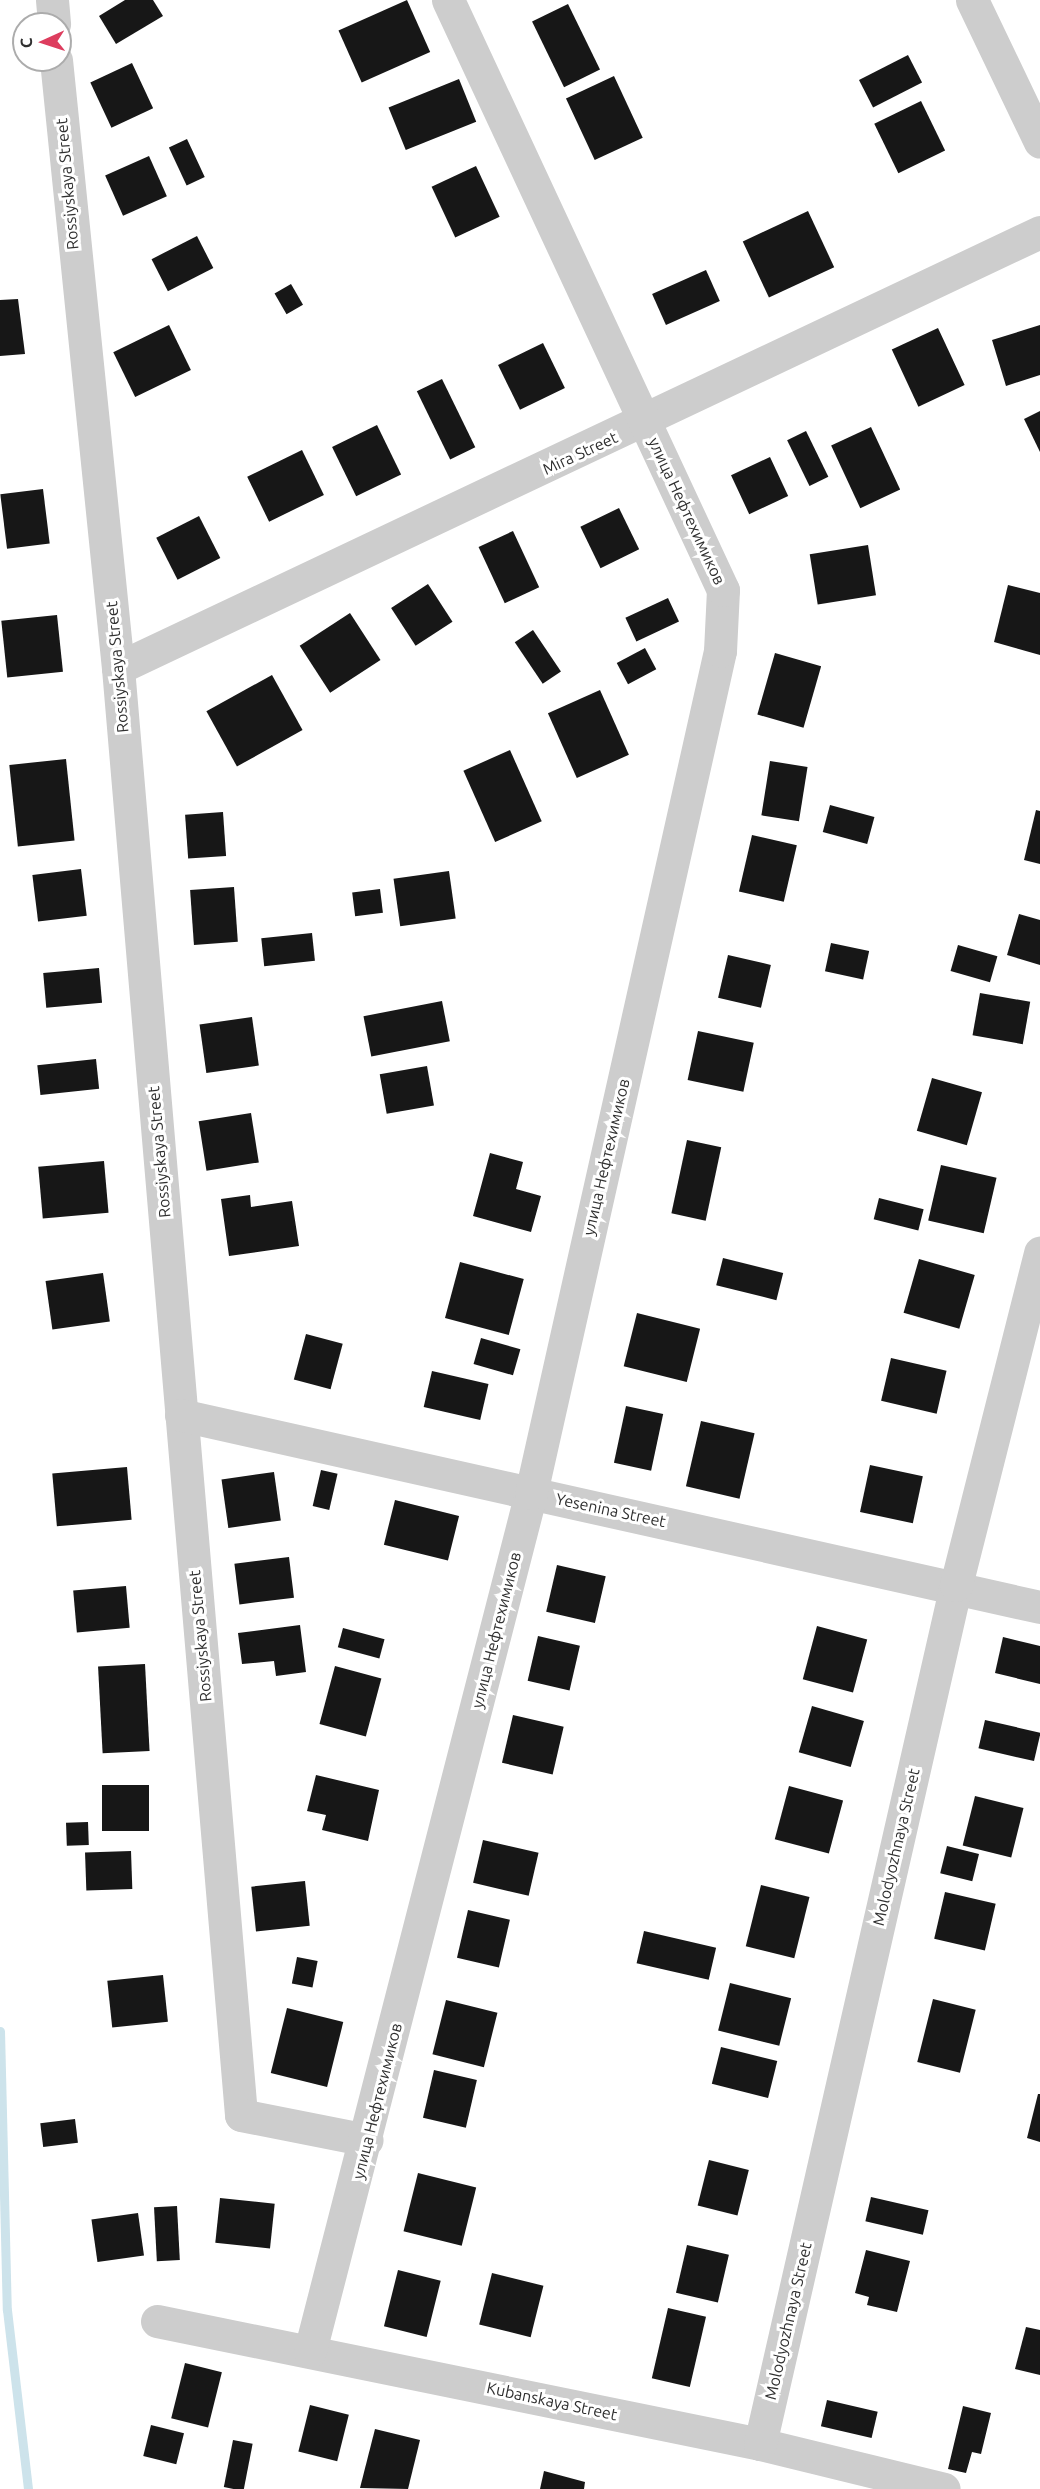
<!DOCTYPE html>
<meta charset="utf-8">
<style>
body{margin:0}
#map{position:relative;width:1040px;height:2489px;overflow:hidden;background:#fff;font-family:Ubuntu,sans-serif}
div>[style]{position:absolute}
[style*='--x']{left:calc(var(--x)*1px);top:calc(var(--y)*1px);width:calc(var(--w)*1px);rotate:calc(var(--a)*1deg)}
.stream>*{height:9px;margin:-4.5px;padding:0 4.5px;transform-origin:4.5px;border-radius:4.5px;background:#cde3eb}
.building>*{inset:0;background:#171717;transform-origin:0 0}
.minor>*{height:33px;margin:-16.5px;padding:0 16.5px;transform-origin:16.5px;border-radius:16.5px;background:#cdcdcd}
span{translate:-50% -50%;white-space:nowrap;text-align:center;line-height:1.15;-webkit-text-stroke:6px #fff;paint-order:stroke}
.street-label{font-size:16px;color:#303030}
.north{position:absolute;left:12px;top:12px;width:60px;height:60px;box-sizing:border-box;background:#fff;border:2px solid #acacac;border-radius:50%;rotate:267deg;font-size:16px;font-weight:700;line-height:24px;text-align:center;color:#303030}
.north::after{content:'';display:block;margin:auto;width:21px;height:27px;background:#dd3d5e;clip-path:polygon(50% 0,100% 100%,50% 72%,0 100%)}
</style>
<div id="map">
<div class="stream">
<div style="--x:0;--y:2031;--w:279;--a:88.6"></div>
<div style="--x:7;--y:2310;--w:180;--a:83.3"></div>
</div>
<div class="building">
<div style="clip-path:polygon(125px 0,153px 0,163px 16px,116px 44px,99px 16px)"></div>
<div style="left:407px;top:0;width:57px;height:75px;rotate:66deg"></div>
<div style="left:568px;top:4px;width:73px;height:40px;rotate:64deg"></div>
<div style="left:908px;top:55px;width:31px;height:55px;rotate:63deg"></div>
<div style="left:132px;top:63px;width:50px;height:46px;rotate:65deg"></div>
<div style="left:614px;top:76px;width:68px;height:53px;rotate:65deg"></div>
<div style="left:459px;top:79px;width:46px;height:76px;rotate:68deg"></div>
<div style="left:921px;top:101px;width:55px;height:52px;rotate:64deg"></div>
<div style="left:187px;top:139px;width:42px;height:20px;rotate:65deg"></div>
<div style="left:149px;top:156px;width:44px;height:48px;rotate:66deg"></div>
<div style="left:476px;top:166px;width:56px;height:49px;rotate:65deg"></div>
<div style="left:808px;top:211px;width:62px;height:72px;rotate:65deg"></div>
<div style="left:197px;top:236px;width:36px;height:51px;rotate:63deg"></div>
<div style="left:706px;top:270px;width:34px;height:59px;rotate:66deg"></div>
<div style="left:291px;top:284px;width:24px;height:19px;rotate:60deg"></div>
<div style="clip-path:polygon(18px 299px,25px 354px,0 356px,0 300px)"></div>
<div style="left:169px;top:325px;width:50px;height:62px;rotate:64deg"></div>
<div style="clip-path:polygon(1040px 325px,1040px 375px,1006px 386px,992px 340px)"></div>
<div style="left:938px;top:328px;width:63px;height:51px;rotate:65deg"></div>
<div style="left:543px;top:343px;width:50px;height:50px;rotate:64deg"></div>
<div style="left:442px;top:379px;width:76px;height:28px;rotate:64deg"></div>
<div style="clip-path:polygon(1040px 411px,1040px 452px,1024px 419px)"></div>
<div style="left:377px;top:425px;width:55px;height:50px;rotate:64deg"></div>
<div style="left:871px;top:427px;width:69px;height:44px;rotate:65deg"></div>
<div style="left:806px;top:431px;width:51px;height:21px;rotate:64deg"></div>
<div style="left:302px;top:450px;width:50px;height:61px;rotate:64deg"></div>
<div style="left:770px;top:457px;width:43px;height:43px;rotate:65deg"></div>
<div style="left:43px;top:489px;width:55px;height:43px;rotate:83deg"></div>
<div style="left:619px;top:508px;width:46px;height:43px;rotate:64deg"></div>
<div style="left:199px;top:516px;width:47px;height:48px;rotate:63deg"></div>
<div style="left:513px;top:531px;width:62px;height:38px;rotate:65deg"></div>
<div style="left:868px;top:545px;width:51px;height:59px;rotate:81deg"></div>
<div style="left:428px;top:584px;width:45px;height:44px;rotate:57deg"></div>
<div style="clip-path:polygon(1008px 585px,1040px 593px,1040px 655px,994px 642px)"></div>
<div style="left:668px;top:598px;width:26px;height:47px;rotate:65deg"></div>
<div style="left:350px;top:613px;width:56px;height:60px;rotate:57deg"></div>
<div style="left:57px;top:615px;width:57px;height:56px;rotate:84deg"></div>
<div style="left:533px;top:630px;width:50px;height:22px;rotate:56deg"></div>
<div style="left:645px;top:648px;width:24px;height:32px;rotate:62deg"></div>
<div style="left:775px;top:653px;width:48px;height:64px;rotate:16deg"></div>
<div style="left:272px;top:675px;width:63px;height:75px;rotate:61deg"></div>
<div style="left:600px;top:690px;width:71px;height:57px;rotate:66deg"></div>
<div style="left:510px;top:750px;width:78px;height:51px;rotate:66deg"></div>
<div style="left:66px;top:759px;width:82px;height:57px;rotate:84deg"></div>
<div style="left:770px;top:761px;width:38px;height:55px;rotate:9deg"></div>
<div style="left:830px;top:805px;width:46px;height:28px;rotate:15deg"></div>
<div style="clip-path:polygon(1036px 810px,1040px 811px,1040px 864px,1024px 860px)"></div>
<div style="left:223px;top:812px;width:44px;height:38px;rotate:86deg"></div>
<div style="left:752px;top:835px;width:46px;height:58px;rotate:13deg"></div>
<div style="left:81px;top:869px;width:47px;height:49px;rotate:83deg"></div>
<div style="left:449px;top:871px;width:48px;height:56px;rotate:82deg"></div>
<div style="left:234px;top:887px;width:55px;height:44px;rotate:86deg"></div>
<div style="left:380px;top:889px;width:24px;height:28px;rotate:83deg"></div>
<div style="clip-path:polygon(1019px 914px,1040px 920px,1040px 965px,1007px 955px)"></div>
<div style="left:312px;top:933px;width:28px;height:51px;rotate:84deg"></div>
<div style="left:831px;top:943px;width:39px;height:29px;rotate:12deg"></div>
<div style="left:958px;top:945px;width:41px;height:27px;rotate:16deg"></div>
<div style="left:728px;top:955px;width:44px;height:44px;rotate:13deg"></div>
<div style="left:99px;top:968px;width:35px;height:56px;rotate:85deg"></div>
<div style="left:980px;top:993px;width:51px;height:43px;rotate:10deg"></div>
<div style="left:442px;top:1001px;width:41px;height:80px;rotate:79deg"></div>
<div style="left:252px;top:1017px;width:49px;height:53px;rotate:82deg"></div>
<div style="left:698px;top:1031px;width:57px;height:50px;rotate:12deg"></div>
<div style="left:96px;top:1059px;width:30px;height:59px;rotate:84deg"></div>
<div style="left:427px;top:1066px;width:40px;height:48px;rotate:80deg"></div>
<div style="left:932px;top:1078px;width:52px;height:55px;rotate:16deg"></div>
<div style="left:251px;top:1113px;width:50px;height:53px;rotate:81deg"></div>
<div style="left:687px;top:1140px;width:35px;height:75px;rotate:12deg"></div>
<div style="clip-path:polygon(490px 1153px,523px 1162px,516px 1189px,541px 1196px,531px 1232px,473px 1216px)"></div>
<div style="left:104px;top:1161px;width:52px;height:66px;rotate:85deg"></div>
<div style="left:941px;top:1165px;width:57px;height:57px;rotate:13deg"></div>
<div style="clip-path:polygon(250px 1195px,251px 1207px,292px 1201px,299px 1246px,229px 1256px,221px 1199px)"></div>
<div style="left:879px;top:1198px;width:46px;height:22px;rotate:14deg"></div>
<div style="left:723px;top:1258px;width:62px;height:28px;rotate:14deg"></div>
<div style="left:919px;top:1259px;width:58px;height:56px;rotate:16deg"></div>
<div style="left:460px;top:1262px;width:66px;height:58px;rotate:15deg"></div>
<div style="left:103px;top:1273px;width:49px;height:58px;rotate:82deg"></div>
<div style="left:637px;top:1313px;width:65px;height:55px;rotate:14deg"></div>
<div style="left:306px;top:1334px;width:38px;height:47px;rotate:15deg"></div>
<div style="left:481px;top:1338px;width:41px;height:27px;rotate:16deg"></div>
<div style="left:891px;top:1358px;width:57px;height:44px;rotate:13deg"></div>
<div style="left:432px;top:1371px;width:58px;height:37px;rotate:13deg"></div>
<div style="left:626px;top:1406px;width:38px;height:58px;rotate:12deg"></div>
<div style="left:701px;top:1421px;width:55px;height:67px;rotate:13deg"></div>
<div style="left:870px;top:1465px;width:54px;height:48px;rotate:12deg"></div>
<div style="left:127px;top:1467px;width:53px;height:75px;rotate:85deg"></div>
<div style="left:321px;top:1470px;width:17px;height:37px;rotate:13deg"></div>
<div style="left:274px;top:1472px;width:49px;height:53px;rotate:82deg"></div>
<div style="left:395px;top:1500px;width:66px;height:46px;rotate:14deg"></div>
<div style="left:289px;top:1557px;width:41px;height:55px;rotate:83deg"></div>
<div style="left:557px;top:1565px;width:50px;height:48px;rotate:13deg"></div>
<div style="left:126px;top:1586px;width:42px;height:53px;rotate:85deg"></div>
<div style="clip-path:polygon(300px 1625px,306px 1672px,276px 1676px,274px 1661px,242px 1664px,238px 1633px)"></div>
<div style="left:817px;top:1626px;width:52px;height:55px;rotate:15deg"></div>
<div style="left:343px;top:1628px;width:43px;height:20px;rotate:15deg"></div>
<div style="left:538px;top:1636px;width:43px;height:46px;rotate:13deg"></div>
<div style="clip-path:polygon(1003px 1637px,1040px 1646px,1040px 1684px,995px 1673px)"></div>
<div style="left:145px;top:1664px;width:87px;height:47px;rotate:87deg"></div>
<div style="left:335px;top:1666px;width:48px;height:60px;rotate:15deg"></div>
<div style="left:812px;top:1706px;width:54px;height:48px;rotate:16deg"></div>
<div style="left:513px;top:1715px;width:52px;height:49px;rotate:13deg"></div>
<div style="left:985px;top:1720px;width:57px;height:29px;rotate:13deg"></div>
<div style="clip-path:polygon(316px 1775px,379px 1790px,368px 1841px,322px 1830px,326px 1815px,307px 1811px)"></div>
<div style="left:102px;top:1785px;width:47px;height:46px"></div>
<div style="left:789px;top:1786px;width:56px;height:55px;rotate:15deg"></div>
<div style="left:975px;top:1796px;width:50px;height:51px;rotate:14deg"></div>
<div style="left:88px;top:1822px;width:23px;height:22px;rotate:88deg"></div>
<div style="left:483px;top:1840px;width:57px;height:44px;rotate:13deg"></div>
<div style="left:947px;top:1846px;width:33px;height:28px;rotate:14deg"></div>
<div style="left:131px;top:1851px;width:38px;height:46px;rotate:88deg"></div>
<div style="left:305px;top:1881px;width:45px;height:54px;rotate:84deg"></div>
<div style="left:761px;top:1885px;width:50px;height:63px;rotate:14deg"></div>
<div style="left:945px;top:1892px;width:52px;height:48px;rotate:13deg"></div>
<div style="left:468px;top:1910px;width:43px;height:49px;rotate:13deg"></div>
<div style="left:644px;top:1931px;width:74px;height:33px;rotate:13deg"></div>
<div style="left:297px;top:1957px;width:21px;height:27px;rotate:11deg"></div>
<div style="left:163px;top:1975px;width:47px;height:56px;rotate:84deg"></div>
<div style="left:730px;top:1983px;width:63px;height:49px;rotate:14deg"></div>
<div style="left:933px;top:1999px;width:44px;height:65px;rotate:14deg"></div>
<div style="left:446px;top:2000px;width:53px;height:56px;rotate:14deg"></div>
<div style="left:287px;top:2008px;width:58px;height:67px;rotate:14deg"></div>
<div style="left:721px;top:2047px;width:58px;height:38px;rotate:14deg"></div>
<div style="left:434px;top:2070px;width:44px;height:49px;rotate:13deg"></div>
<div style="clip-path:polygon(1038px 2094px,1040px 2094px,1040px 2142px,1027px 2138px)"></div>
<div style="left:75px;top:2119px;width:24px;height:35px;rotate:83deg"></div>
<div style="left:709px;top:2160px;width:41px;height:47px;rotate:14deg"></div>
<div style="left:418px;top:2173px;width:60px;height:60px;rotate:14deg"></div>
<div style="left:871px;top:2197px;width:59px;height:25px;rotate:13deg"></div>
<div style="left:220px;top:2198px;width:55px;height:45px;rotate:6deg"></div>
<div style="left:177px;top:2206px;width:54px;height:23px;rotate:87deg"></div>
<div style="left:138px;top:2213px;width:43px;height:47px;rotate:82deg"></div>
<div style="left:687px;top:2245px;width:43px;height:49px;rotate:13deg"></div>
<div style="clip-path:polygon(866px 2250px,910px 2261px,897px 2312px,867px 2305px,869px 2297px,855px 2293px)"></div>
<div style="left:398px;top:2270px;width:44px;height:58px;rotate:14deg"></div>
<div style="left:492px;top:2273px;width:53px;height:53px;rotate:14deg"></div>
<div style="left:668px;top:2308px;width:39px;height:72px;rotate:13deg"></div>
<div style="clip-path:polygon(1026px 2327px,1040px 2330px,1040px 2375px,1015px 2369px)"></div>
<div style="left:185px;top:2363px;width:38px;height:57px;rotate:14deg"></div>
<div style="left:827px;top:2400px;width:52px;height:27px;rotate:13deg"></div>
<div style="left:310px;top:2405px;width:40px;height:48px;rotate:14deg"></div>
<div style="clip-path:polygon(963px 2406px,991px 2413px,981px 2454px,972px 2452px,966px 2473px,948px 2469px)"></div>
<div style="left:151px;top:2425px;width:34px;height:32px;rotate:14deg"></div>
<div style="clip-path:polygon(375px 2429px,420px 2440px,408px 2489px,360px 2488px)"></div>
<div style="left:233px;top:2440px;width:20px;height:48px;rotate:11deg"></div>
<div style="clip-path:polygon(544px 2471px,585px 2482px,584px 2489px,540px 2489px)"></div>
</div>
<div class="minor">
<div style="--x:52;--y:0;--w:24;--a:85"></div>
<div style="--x:972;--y:0;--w:157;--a:64.4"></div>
<div style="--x:56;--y:60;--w:611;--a:84.18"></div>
<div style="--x:118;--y:668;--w:1452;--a:85.14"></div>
<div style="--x:241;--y:2115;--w:128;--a:11.2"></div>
<div style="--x:118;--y:668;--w:1020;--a:-25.31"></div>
<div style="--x:181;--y:1415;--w:880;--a:12.6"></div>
<div style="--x:157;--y:2321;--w:615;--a:11.53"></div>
<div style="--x:760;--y:2444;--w:189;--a:13.7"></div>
<div style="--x:310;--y:2351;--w:886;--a:-75.56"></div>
<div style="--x:531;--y:1493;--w:863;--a:-77.35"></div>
<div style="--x:720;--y:651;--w:61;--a:-87.2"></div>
<div style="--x:723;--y:590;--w:651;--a:-114.99"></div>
<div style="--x:760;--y:2444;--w:881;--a:-77.15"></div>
<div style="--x:956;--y:1585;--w:343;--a:-75.8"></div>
</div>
<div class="street-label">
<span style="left:67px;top:184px;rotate:-95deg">Rossiyskaya Street</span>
<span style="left:580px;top:453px;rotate:-25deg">Mira Street</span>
<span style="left:687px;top:511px;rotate:65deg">улица Нефтехимиков</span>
<span style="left:117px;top:667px;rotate:-95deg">Rossiyskaya Street</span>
<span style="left:159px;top:1152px;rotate:-95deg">Rossiyskaya Street</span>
<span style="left:606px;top:1157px;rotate:-77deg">улица Нефтехимиков</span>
<span style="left:611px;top:1510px;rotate:12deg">Yesenina Street</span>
<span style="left:496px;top:1630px;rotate:-76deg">улица Нефтехимиков</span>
<span style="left:200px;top:1636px;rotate:-95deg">Rossiyskaya Street</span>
<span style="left:896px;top:1847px;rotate:-77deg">Molodyozhnaya Street</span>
<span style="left:377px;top:2101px;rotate:-76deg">улица Нефтехимиков</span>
<span style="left:788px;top:2321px;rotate:-77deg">Molodyozhnaya Street</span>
<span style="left:552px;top:2401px;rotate:12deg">Kubanskaya Street</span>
</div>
<div class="north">С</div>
</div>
